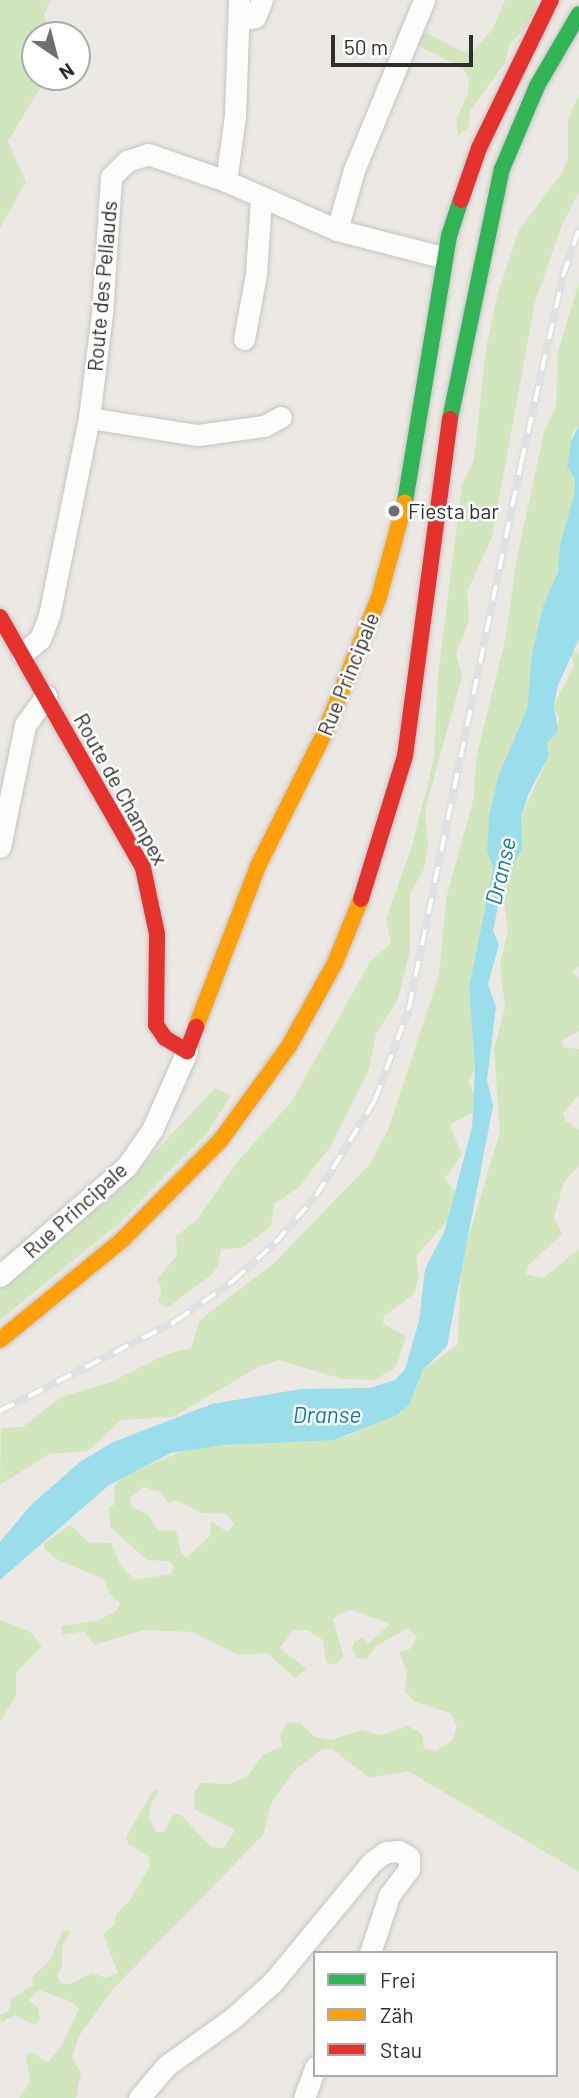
<!DOCTYPE html>
<meta charset="utf-8">
<style>
body{margin:0}
#map{position:relative;width:579px;height:2098px;overflow:hidden;background:#ece8e4;font-family:Barlow,sans-serif}
div>[style]{position:absolute}
[style*='--x']{left:calc(var(--x)*1px);top:calc(var(--y)*1px);width:calc(var(--w)*1px);rotate:calc(var(--a)*1deg)}
.green>*{inset:0;background:#d2e6be}
.water>*{inset:0;background:#9adeeb}
.roads{filter:drop-shadow(0 0 2px #c5c5c5) drop-shadow(0 0 2px #c5c5c5)}
.street>*{height:21px;margin:-10.5px;padding:0 10.5px;transform-origin:10.5px;border-radius:10.5px;background:#fcfcfb}
.fast>*{height:16px;margin:-8px;padding:0 8px;transform-origin:8px;border-radius:8px;background:#30b455}
.slow>*{height:16px;margin:-8px;padding:0 8px;transform-origin:8px;border-radius:8px;background:#ff9f0a}
.jam>*{height:16px;margin:-8px;padding:0 8px;transform-origin:8px;border-radius:8px;background:#e5322d}
.rail>*{height:8px;margin-top:-4px;transform-origin:0;background:repeating-linear-gradient(90deg,#fff 0 16px,#dfe0e1 0 32px);box-sizing:border-box;border-block:2px solid #dfe0e1}
.dots>*{width:19px;height:19px;translate:-50% -50%;box-sizing:border-box;border:4px solid #fff;border-radius:50%}
span{translate:-50% -50%;white-space:nowrap;text-align:center;line-height:1.15;-webkit-text-stroke:5px #fff;paint-order:stroke}
.street-label{font-size:21px;color:#2e2e2e}
.poi-label{font-size:21px;color:#2e2e2e}
.left{translate:0 -50%;text-align:left}
.water-label{font-size:23px;color:#0f7ba1;font-style:italic}
.legend{position:absolute;left:313px;top:1951px;width:245px;height:126px;box-sizing:border-box;background:#fff;border:2px solid #ababab;margin:0;padding:9px 12px;list-style:none;font-size:21px;color:#2e2e2e}
.legend li{display:flex;align-items:center;gap:14px;height:35px}
.legend b{width:35px;border:2px solid #ababab}
.north{position:absolute;left:21px;top:21px;width:70px;height:70px;box-sizing:border-box;background:#fff;border:2px solid #ababab;border-radius:50%;rotate:145deg;font-size:19px;font-weight:700;line-height:28px;text-align:center;color:#2e2e2e}
.north::after{content:'';display:block;margin:auto;width:24px;height:32px;background:#706f6e;clip-path:polygon(50% 0,100% 100%,50% 72%,0 100%)}
.scale{position:absolute;left:331px;top:35px;width:142px;height:32px;box-sizing:border-box;border:4px solid #2e2e2e;border-top:0;padding-left:9px;font-size:21px;line-height:24px;white-space:nowrap;color:#2e2e2e;-webkit-text-stroke:5px #fff;paint-order:stroke}
</style>
<div id="map">
<div class="green">
<div style="clip-path:polygon(0 0,51px 0,44px 15px,50px 35px,35px 35px,35px 77px,47px 77px,8px 141px,26px 182px,0 228px)"></div>
<div style="clip-path:polygon(505px 0,537px 0,533px 18px,509px 46px,506px 62px,469px 112px,469px 127px,458px 135px,456px 119px,468px 94px,469px 79px,464px 69px,417px 45px,419px 34px,427px 33px,463px 52px,473px 51px,492px 30px)"></div>
<div style="clip-path:polygon(579px 94px,579px 192px,562px 225px,535px 302px,492px 537px,467px 592px,469px 621px,456px 653px,462px 677px,425px 810px,428px 848px,424px 869px,410px 894px,410px 951px,398px 999px,376px 1034px,369px 1069px,330px 1147px,299px 1187px,274px 1204px,271px 1227px,241px 1248px,221px 1249px,218px 1266px,211px 1275px,167px 1308px,158px 1301px,162px 1291px,157px 1280px,177px 1255px,176px 1236px,197px 1220px,237px 1162px,292px 1101px,370px 962px,391px 943px,386px 919px,412px 846px,434px 759px,438px 675px,462px 485px,474px 460px,486px 348px,498px 293px,519px 230px,562px 173px,568px 158px,568px 119px)"></div>
<div style="clip-path:polygon(579px 282px,579px 426px,572px 433px,567px 467px,575px 479px,575px 493px,554px 588px,543px 606px,532px 653px,527px 709px,498px 777px,489px 816px,487px 851px,493px 868px,469px 987px,475px 1070px,468px 1081px,474px 1093px,473px 1112px,450px 1125px,462px 1155px,445px 1178px,458px 1196px,454px 1213px,416px 1256px,419px 1276px,414px 1294px,384px 1316px,383px 1323px,406px 1337px,396px 1367px,374px 1380px,342px 1379px,279px 1360px,258px 1367px,173px 1417px,121px 1420px,88px 1451px,49px 1454px,0 1485px,1px 1428px,23px 1427px,61px 1397px,111px 1382px,167px 1354px,191px 1348px,200px 1320px,274px 1263px,370px 1164px,388px 1130px,439px 975px,446px 899px,474px 797px,476px 759px,506px 636px,516px 563px,544px 432px,556px 406px,558px 351px)"></div>
<div style="clip-path:polygon(evenodd,575px 651px,579px 656px,579px 966px,572px 971px,579px 979px,579px 1031px,561px 1041px,564px 1047px,579px 1049px,579px 1095px,563px 1113px,565px 1120px,579px 1130px,579px 1165px,564px 1182px,554px 1217px,562px 1234px,528px 1266px,526px 1274px,543px 1278px,579px 1249px,579px 1872px,408px 1771px,370px 1778px,332px 1749px,323px 1749px,294px 1771px,271px 1804px,263px 1835px,114px 1988px,79px 2036px,72px 2058px,81px 2073px,76px 2098px,19px 2098px,30px 2082px,26px 2055px,32px 2052px,47px 2063px,60px 2048px,79px 2009px,72px 2002px,39px 1990px,28px 2000px,38px 2008px,40px 2019px,35px 2025px,14px 2015px,1px 2023px,0 2015px,9px 2011px,11px 1999px,33px 1985px,32px 1977px,51px 1959px,63px 1930px,71px 1932px,62px 1945px,62px 1968px,57px 1975px,60px 1983px,71px 1984px,92px 1973px,107px 1978px,118px 1973px,103px 1934px,115px 1924px,116px 1914px,130px 1900px,150px 1866px,148px 1856px,128px 1844px,126px 1837px,152px 1792px,157px 1789px,158px 1794px,152px 1801px,149px 1817px,156px 1832px,164px 1832px,173px 1815px,180px 1814px,211px 1847px,224px 1848px,235px 1830px,194px 1809px,195px 1791px,201px 1783px,229px 1784px,248px 1776px,263px 1755px,282px 1746px,280px 1735px,286px 1723px,299px 1722px,315px 1737px,331px 1740px,361px 1730px,381px 1735px,408px 1726px,422px 1734px,424px 1748px,436px 1751px,452px 1740px,457px 1726px,450px 1713px,415px 1702px,405px 1692px,407px 1672px,399px 1652px,410px 1649px,417px 1637px,408px 1628px,376px 1646px,366px 1659px,358px 1658px,352px 1651px,354px 1642px,363px 1638px,368px 1644px,390px 1624px,352px 1610px,340px 1614px,333px 1619px,344px 1658px,334px 1665px,326px 1662px,323px 1640px,308px 1630px,293px 1630px,280px 1648px,307px 1669px,295px 1678px,267px 1653px,239px 1655px,192px 1632px,144px 1630px,94px 1645px,84px 1631px,63px 1635px,61px 1626px,99px 1620px,118px 1610px,120px 1603px,109px 1593px,104px 1579px,58px 1560px,44px 1549px,44px 1543px,70px 1525px,89px 1542px,111px 1543px,121px 1566px,135px 1580px,171px 1574px,174px 1566px,169px 1561px,147px 1560px,110px 1527px,109px 1508px,115px 1504px,114px 1488px,120px 1478px,190px 1448px,346px 1437px,409px 1405px,423px 1370px,458px 1344px,461px 1262px,500px 1132px,494px 1049px,505px 1007px,500px 965px,508px 931px,502px 886px,522px 849px,521px 817px,549px 755px,547px 743px,559px 721px,554px 704px,574px 667px,571px 653px,575px 651px,143px 1487px,161px 1492px,168px 1503px,175px 1500px,202px 1513px,226px 1514px,234px 1524px,227px 1532px,211px 1521px,211px 1535px,187px 1557px,181px 1553px,176px 1530px,158px 1531px,148px 1514px,131px 1507px,130px 1498px,143px 1487px)"></div>
<div style="clip-path:polygon(215px 1088px,231px 1096px,208px 1132px,118px 1224px,0 1320px,0 1288px,117px 1192px)"></div>
<div style="clip-path:polygon(0 1620px,30px 1632px,42px 1646px,16px 1673px,16px 1695px,0 1722px)"></div>
</div>
<div class="water">
<div style="clip-path:polygon(579px 426px,579px 639px,558px 685px,554px 704px,558px 731px,547px 743px,549px 755px,528px 795px,521px 818px,522px 849px,502px 886px,493px 931px,499px 945px,488px 984px,496px 1007px,487px 1080px,493px 1106px,447px 1346px,423px 1370px,409px 1405px,395px 1416px,334px 1440px,224px 1445px,171px 1453px,109px 1485px,0 1580px,0 1542px,32px 1504px,80px 1462px,113px 1442px,212px 1404px,301px 1389px,370px 1388px,395px 1380px,405px 1369px,419px 1321px,425px 1269px,445px 1230px,472px 1127px,475px 1070px,469px 987px,493px 868px,487px 851px,489px 816px,498px 777px,527px 709px,532px 653px,543px 606px,558px 572px,560px 544px,575px 493px,575px 479px,567px 467px,571px 441px)"></div>
</div>
<div class="roads">
<div class="street">
<div style="--x:240;--y:20;--w:15;--a:-11"></div>
<div style="--x:255;--y:17;--w:18;--a:-68"></div>
<div style="--x:226;--y:181;--w:66;--a:-82.1"></div>
<div style="--x:235;--y:116;--w:116;--a:-88"></div>
<div style="--x:337;--y:230;--w:62;--a:-74.2"></div>
<div style="--x:354;--y:170;--w:184;--a:-67.6"></div>
<div style="--x:244;--y:339;--w:66;--a:-79.5"></div>
<div style="--x:256;--y:274;--w:75;--a:-86.2"></div>
<div style="--x:89;--y:418;--w:110;--a:8.9"></div>
<div style="--x:198;--y:435;--w:67;--a:-7.8"></div>
<div style="--x:264;--y:426;--w:19;--a:-28"></div>
<div style="--x:22;--y:654;--w:23;--a:-40"></div>
<div style="--x:40;--y:639;--w:25;--a:-69"></div>
<div style="--x:49;--y:616;--w:202;--a:-78.6"></div>
<div style="--x:89;--y:418;--w:106;--a:-82.9"></div>
<div style="--x:102;--y:313;--w:136;--a:-86.2"></div>
<div style="--x:111;--y:177;--w:23;--a:-45"></div>
<div style="--x:127;--y:161;--w:22;--a:-18"></div>
<div style="--x:148;--y:154;--w:83;--a:19.1"></div>
<div style="--x:226;--y:181;--w:121;--a:23.8"></div>
<div style="--x:337;--y:230;--w:108;--a:14.4"></div>
<div style="--x:0;--y:847;--w:125;--a:-78.4"></div>
<div style="--x:25;--y:725;--w:36;--a:-54"></div>
<div style="--x:0;--y:1276;--w:168;--a:-40.9"></div>
<div style="--x:127;--y:1166;--w:44;--a:-55.2"></div>
<div style="--x:152;--y:1130;--w:86;--a:-66.1"></div>
<div style="--x:139;--y:2098;--w:42;--a:-49.8"></div>
<div style="--x:166;--y:2066;--w:82;--a:-35.6"></div>
<div style="--x:233;--y:2018;--w:54;--a:-42"></div>
<div style="--x:273;--y:1982;--w:156;--a:-50.5"></div>
<div style="--x:372;--y:1862;--w:17;--a:-36"></div>
<div style="--x:386;--y:1852;--w:13;--a:-4"></div>
<div style="--x:399;--y:1851;--w:12;--a:31"></div>
<div style="--x:409;--y:1857;--w:12;--a:90"></div>
<div style="--x:409;--y:1869;--w:34;--a:127"></div>
<div style="--x:389;--y:1896;--w:60;--a:108.4"></div>
<div style="--x:304;--y:2098;--w:33;--a:-70"></div>
</div>
<div class="fast">
<div style="--x:450;--y:419;--w:255;--a:-78.3"></div>
<div style="--x:502;--y:169;--w:90;--a:-67.1"></div>
<div style="--x:537;--y:86;--w:83;--a:-59.7"></div>
<div style="--x:405;--y:502;--w:270;--a:-80.6"></div>
<div style="--x:449;--y:236;--w:38;--a:-72"></div>
</div>
<div class="slow">
<div style="--x:196;--y:1027;--w:175;--a:-68.9"></div>
<div style="--x:259;--y:864;--w:145;--a:-63.4"></div>
<div style="--x:324;--y:734;--w:148;--a:-68.1"></div>
<div style="--x:379;--y:597;--w:98;--a:-74.7"></div>
<div style="--x:0;--y:1340;--w:158;--a:-39.3"></div>
<div style="--x:122;--y:1240;--w:139;--a:-45.3"></div>
<div style="--x:220;--y:1141;--w:117;--a:-54"></div>
<div style="--x:289;--y:1046;--w:95;--a:-61"></div>
<div style="--x:335;--y:963;--w:69;--a:-67.9"></div>
</div>
<div class="jam">
<div style="--x:461;--y:200;--w:55;--a:-70.9"></div>
<div style="--x:479;--y:148;--w:165;--a:-64.1"></div>
<div style="--x:0;--y:617;--w:289;--a:60.3"></div>
<div style="--x:143;--y:868;--w:67;--a:78"></div>
<div style="--x:157;--y:934;--w:91;--a:90.6"></div>
<div style="--x:156;--y:1025;--w:16;--a:55"></div>
<div style="--x:165;--y:1038;--w:26;--a:31"></div>
<div style="--x:187;--y:1051;--w:26;--a:-69"></div>
<div style="--x:361;--y:899;--w:150;--a:-72.9"></div>
<div style="--x:405;--y:756;--w:340;--a:-82.4"></div>
</div>
</div>
<div class="rail">
<div style="--x:0;--y:1411;--w:198;--a:-27.1"></div>
<div style="--x:176;--y:1321;--w:70;--a:-35.1"></div>
<div style="--x:233;--y:1281;--w:57;--a:-42.1"></div>
<div style="--x:275;--y:1243;--w:62;--a:-48.9"></div>
<div style="--x:316;--y:1196;--w:113;--a:-58.4"></div>
<div style="--x:375;--y:1100;--w:98;--a:-69.7"></div>
<div style="--x:409;--y:1008;--w:555;--a:-78.37"></div>
<div style="--x:521;--y:464;--w:193;--a:-77.4"></div>
<div style="--x:563;--y:276;--w:50;--a:-71.2"></div>
</div>
<div class="dots">
<div style="left:394px;top:511px;background:#706f6e"></div>
</div>
<div class="street-label">
<span style="left:102px;top:286px;rotate:-85deg">Route des Pellauds</span>
<span style="left:348px;top:674px;rotate:-68deg">Rue Principale</span>
<span style="left:121px;top:789px;rotate:61deg">Route de Champex</span>
<span style="left:75px;top:1210px;rotate:-42deg">Rue Principale</span>
</div>
<div class="poi-label">
<span class="left" style="left:408px;top:511px">Fiesta bar</span>
</div>
<div class="water-label">
<span style="left:500px;top:871px;rotate:-77deg">Dranse</span>
<span style="left:327px;top:1414px">Dranse</span>
</div>
<ul class="legend">
<li><b style="height:9px;background:#30b455"></b>Frei</li>
<li><b style="height:9px;background:#ff9f0a"></b>Zäh</li>
<li><b style="height:9px;background:#e5322d"></b>Stau</li>
</ul>
<div class="north">N</div>
<div class="scale">50 m</div>
</div>
